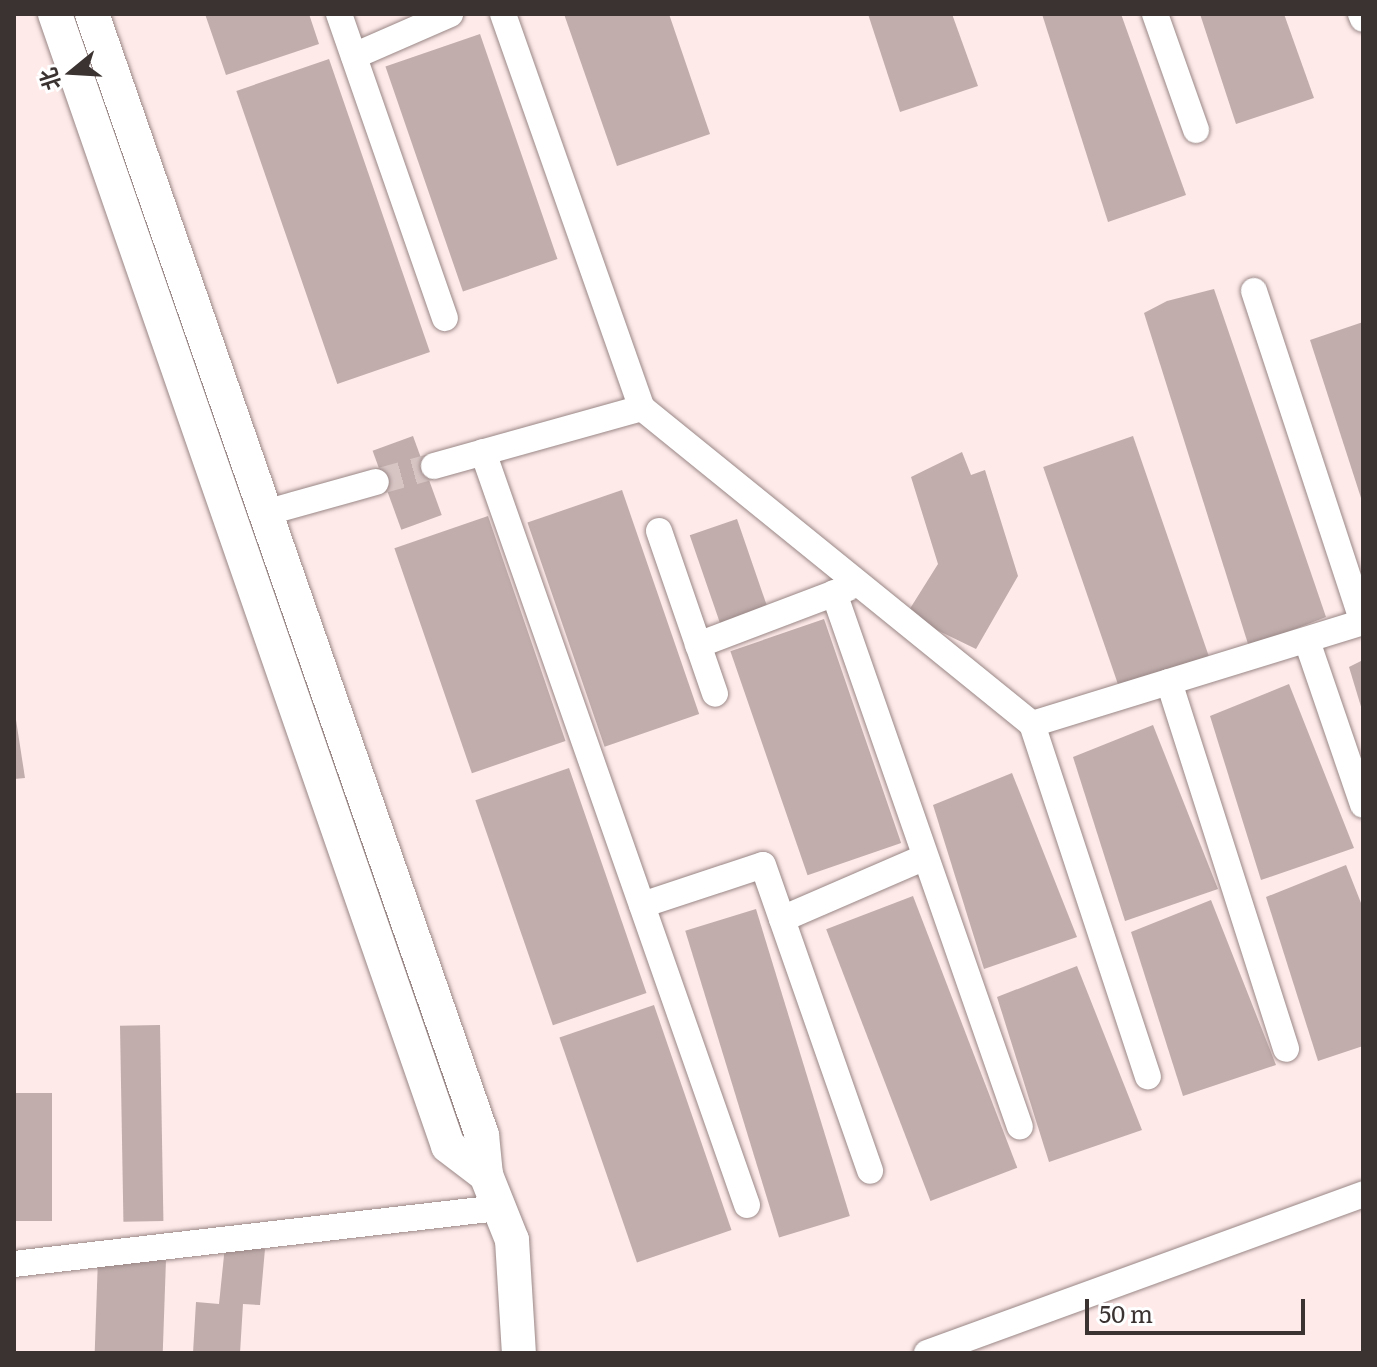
<!DOCTYPE html>
<meta charset="utf-8">
<style>
body{margin:0}
#map{position:relative;width:1377px;height:1367px;overflow:hidden;background:#feeae9;font-family:Literata,"Noto Sans SC",serif}
div>[style]{position:absolute}
[style*='--x']{left:calc(var(--x)*1px);top:calc(var(--y)*1px);width:calc(var(--w)*1px);rotate:calc(var(--a)*1deg)}
.building>*{inset:0;background:#c0adac;transform-origin:0 0}
.minor-tunnel>*{height:26px;margin-top:-13px;transform-origin:0;background:repeating-linear-gradient(90deg,#d7c5c4 0 26px,transparent 0 39px)}
.roads{filter:drop-shadow(0 0 2px #998786) drop-shadow(0 0 2px #998786)}
.minor>*{height:26px;margin:-13px;padding:0 13px;transform-origin:13px;border-radius:13px;background:#fff}
.tertiary>*{height:34px;margin:-17px;padding:0 17px;transform-origin:17px;border-radius:17px;background:#fff}
span{translate:-50% -50%;white-space:nowrap;text-align:center;line-height:1.15;-webkit-text-stroke:8px #fff;paint-order:stroke}
.frame{position:absolute;inset:0;border:16px solid #3b3332;pointer-events:none}
.north{position:absolute;left:32px;top:32px;width:80px;height:80px;-webkit-text-stroke:6px #fff;paint-order:stroke;rotate:252deg;font-size:22px;font-weight:700;line-height:32px;text-align:center;color:#3b3332}
.north::after{content:'';display:block;margin:auto;width:28px;height:36px;background:#3b3332;clip-path:polygon(50% 0,100% 100%,50% 72%,0 100%)}
.scale{position:absolute;left:1085px;top:1299px;width:220px;height:36px;box-sizing:border-box;border:4px solid #3b3332;border-top:0;padding-left:10px;font-size:24px;line-height:28px;white-space:nowrap;color:#3b3332;-webkit-text-stroke:6px #fff;paint-order:stroke}
</style>
<div id="map">
<div class="building">
<div style="clip-path:polygon(205px 14px,309px 14px,319px 44px,226px 75px)"></div>
<div style="clip-path:polygon(564px 14px,669px 14px,710px 134px,617px 166px)"></div>
<div style="clip-path:polygon(868px 14px,952px 14px,978px 86px,900px 112px)"></div>
<div style="clip-path:polygon(1042px 14px,1121px 14px,1186px 195px,1108px 222px)"></div>
<div style="clip-path:polygon(1200px 14px,1284px 14px,1314px 98px,1236px 124px)"></div>
<div style="left:480px;top:34px;width:238px;height:100px;rotate:71deg"></div>
<div style="left:329px;top:59px;width:310px;height:98px;rotate:71deg"></div>
<div style="clip-path:polygon(1214px 289px,1326px 617px,1249px 647px,1144px 313px,1167px 301px)"></div>
<div style="clip-path:polygon(1363px 322px,1363px 501px,1362px 501px,1310px 340px)"></div>
<div style="left:413px;top:436px;width:84px;height:43px;rotate:70deg"></div>
<div style="left:1133px;top:436px;width:243px;height:95px;rotate:71deg"></div>
<div style="clip-path:polygon(962px 452px,971px 475px,985px 470px,1018px 576px,976px 649px,906px 615px,938px 564px,911px 477px)"></div>
<div style="left:622px;top:490px;width:237px;height:100px;rotate:71deg"></div>
<div style="left:488px;top:516px;width:238px;height:99px;rotate:71deg"></div>
<div style="left:737px;top:519px;width:95px;height:50px;rotate:71deg"></div>
<div style="left:824px;top:619px;width:237px;height:99px;rotate:71deg"></div>
<div style="clip-path:polygon(1363px 660px,1363px 709px,1362px 710px,1349px 667px)"></div>
<div style="clip-path:polygon(1289px 684px,1354px 848px,1261px 880px,1210px 716px)"></div>
<div style="clip-path:polygon(14px 707px,25px 778px,14px 779px)"></div>
<div style="clip-path:polygon(1153px 725px,1218px 889px,1125px 921px,1073px 757px)"></div>
<div style="left:569px;top:768px;width:238px;height:99px;rotate:71deg"></div>
<div style="clip-path:polygon(1012px 773px,1077px 937px,984px 969px,933px 805px)"></div>
<div style="clip-path:polygon(1346px 865px,1363px 908px,1363px 1046px,1318px 1061px,1266px 897px)"></div>
<div style="left:913px;top:896px;width:291px;height:93px;rotate:69deg"></div>
<div style="clip-path:polygon(1211px 900px,1276px 1065px,1183px 1096px,1131px 932px)"></div>
<div style="left:756px;top:909px;width:321px;height:74px;rotate:73deg"></div>
<div style="clip-path:polygon(1077px 966px,1142px 1130px,1049px 1162px,997px 997px)"></div>
<div style="left:654px;top:1005px;width:238px;height:100px;rotate:71deg"></div>
<div style="left:160px;top:1025px;width:196px;height:40px;rotate:89deg"></div>
<div style="left:52px;top:1093px;width:128px;height:38px;rotate:90deg"></div>
<div style="clip-path:polygon(225px 1246px,265px 1249px,260px 1305px,243px 1304px,240px 1353px,193px 1353px,196px 1302px,219px 1304px)"></div>
<div style="left:98px;top:1258px;width:68px;height:95px;rotate:2deg"></div>
</div>
<div class="minor-tunnel">
<div style="--x:376;--y:482;--w:60;--a:-15.4"></div>
</div>
<div class="roads">
<div class="minor">
<div style="--x:339;--y:14;--w:322;--a:70.8"></div>
<div style="--x:503;--y:14;--w:418;--a:70.6"></div>
<div style="--x:1155;--y:14;--w:123;--a:70.5"></div>
<div style="--x:1361;--y:14;--w:5;--a:68"></div>
<div style="--x:354;--y:56;--w:105;--a:-23.6"></div>
<div style="--x:1254;--y:291;--w:348;--a:71.8"></div>
<div style="--x:483;--y:452;--w:798;--a:70.68"></div>
<div style="--x:434;--y:466;--w:216;--a:-15.6"></div>
<div style="--x:642;--y:408;--w:502;--a:39.02"></div>
<div style="--x:1032;--y:724;--w:346;--a:-17.1"></div>
<div style="--x:265;--y:513;--w:115;--a:-15.6"></div>
<div style="--x:659;--y:531;--w:172;--a:71"></div>
<div style="--x:834;--y:593;--w:565;--a:70.8"></div>
<div style="--x:1307;--y:641;--w:173;--a:71.1"></div>
<div style="--x:698;--y:645;--w:160;--a:-20.8"></div>
<div style="--x:1169;--y:682;--w:385;--a:72.3"></div>
<div style="--x:1032;--y:724;--w:371;--a:71.8"></div>
<div style="--x:642;--y:905;--w:127;--a:-18.3"></div>
<div style="--x:763;--y:865;--w:324;--a:70.7"></div>
<div style="--x:782;--y:919;--w:156;--a:-23.4"></div>
<div style="--x:14;--y:1264;--w:488;--a:-6.6"></div>
<div style="--x:927;--y:1353;--w:464;--a:-20"></div>
</div>
<div class="tertiary">
<div style="--x:55;--y:14;--w:1198;--a:70.85"></div>
<div style="--x:448;--y:1146;--w:48;--a:37.3"></div>
<div style="--x:92;--y:14;--w:1187;--a:70.82"></div>
<div style="--x:482;--y:1135;--w:40;--a:84.3"></div>
<div style="--x:486;--y:1175;--w:70;--a:68.2"></div>
<div style="--x:512;--y:1240;--w:113;--a:86.5"></div>
</div>
</div>
<div class="frame"></div>
<div class="north">北</div>
<div class="scale">50 m</div>
</div>
